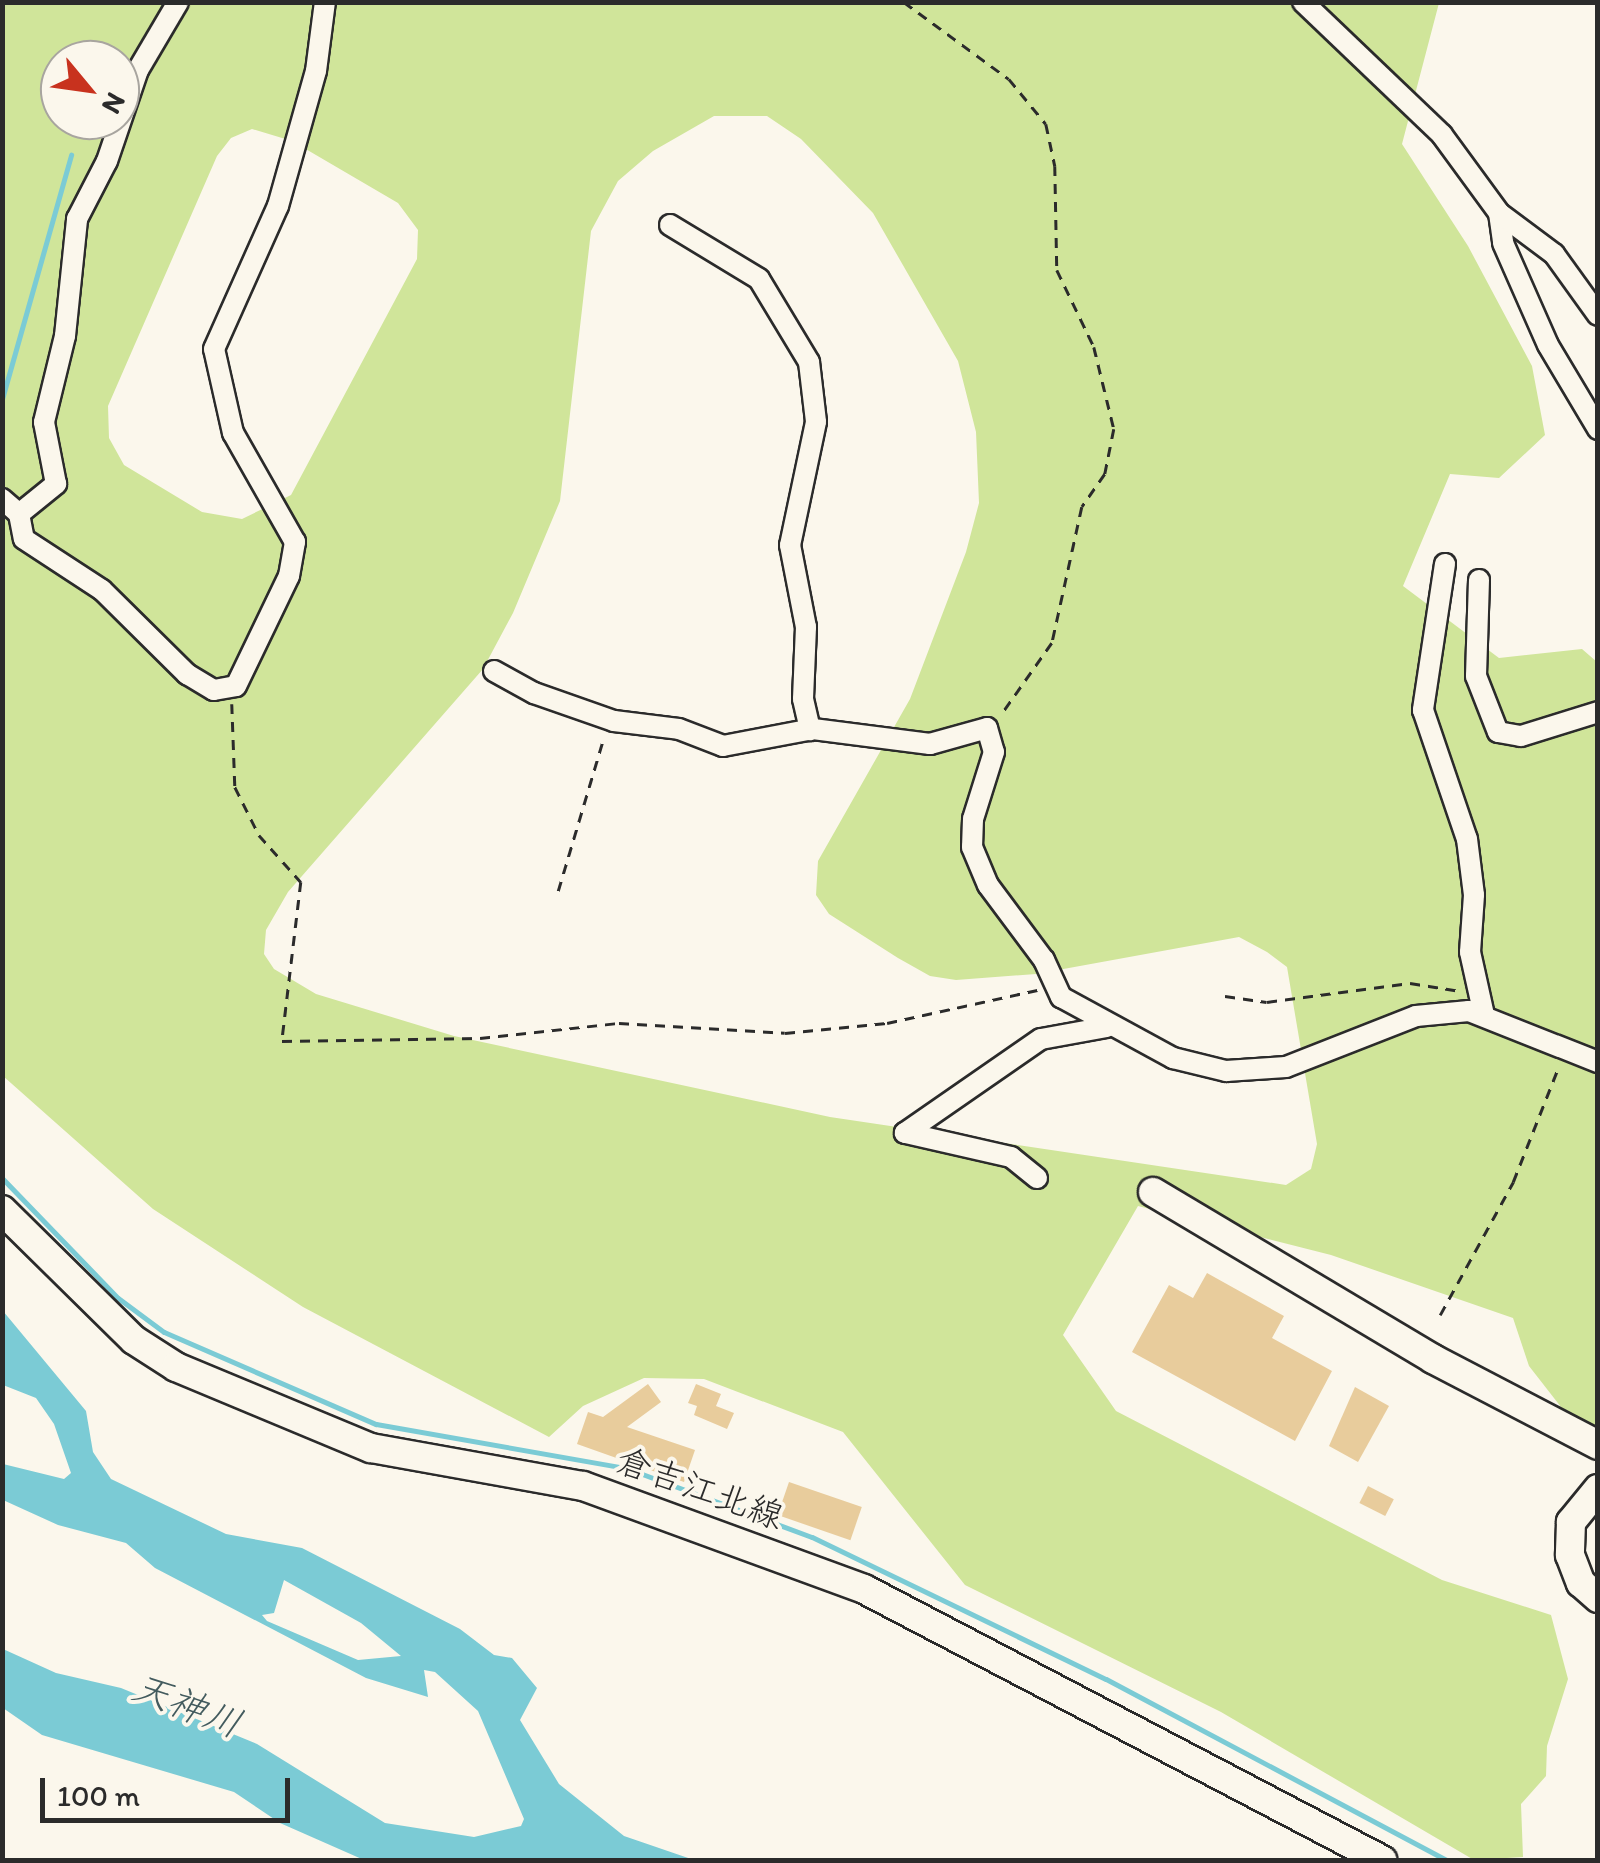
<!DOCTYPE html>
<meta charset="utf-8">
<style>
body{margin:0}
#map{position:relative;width:1600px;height:1863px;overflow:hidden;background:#fbf7ec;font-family:Itim,"Klee One",sans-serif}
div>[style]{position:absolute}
.green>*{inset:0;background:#d0e59a}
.water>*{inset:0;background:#7bcbd5}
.stream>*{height:5px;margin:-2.5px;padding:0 2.5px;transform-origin:2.5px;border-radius:2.5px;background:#7bcbd5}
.building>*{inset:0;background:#e8cc9c;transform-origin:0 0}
.path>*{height:2.5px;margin-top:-1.25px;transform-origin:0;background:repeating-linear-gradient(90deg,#2b2b2b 0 10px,transparent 0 18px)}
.roads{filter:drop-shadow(2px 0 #2b2b2b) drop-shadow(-2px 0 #2b2b2b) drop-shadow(0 2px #2b2b2b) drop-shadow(0 -2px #2b2b2b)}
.street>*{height:20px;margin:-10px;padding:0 10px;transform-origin:10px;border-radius:10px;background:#fbf7ec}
.secondary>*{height:28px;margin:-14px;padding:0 14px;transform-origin:14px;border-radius:14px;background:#fbf7ec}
span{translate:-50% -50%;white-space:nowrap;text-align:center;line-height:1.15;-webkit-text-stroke:8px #fbf7ec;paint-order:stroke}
.street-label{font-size:35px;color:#2b2b2b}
.water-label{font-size:38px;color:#435b5e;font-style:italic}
.frame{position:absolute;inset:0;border:5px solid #2b2b2b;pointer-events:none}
.north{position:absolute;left:40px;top:40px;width:100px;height:100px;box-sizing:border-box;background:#fbf7ec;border:2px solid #a8a59f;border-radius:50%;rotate:119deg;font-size:28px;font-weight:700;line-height:40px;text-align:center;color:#2b2b2b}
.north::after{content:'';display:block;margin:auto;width:35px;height:45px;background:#c8321e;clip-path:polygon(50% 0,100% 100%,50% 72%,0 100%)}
.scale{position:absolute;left:40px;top:1778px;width:250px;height:45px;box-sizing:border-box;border:5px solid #2b2b2b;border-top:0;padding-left:12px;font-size:30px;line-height:35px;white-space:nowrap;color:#2b2b2b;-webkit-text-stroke:8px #fbf7ec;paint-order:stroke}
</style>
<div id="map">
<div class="green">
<div style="clip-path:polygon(evenodd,2px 3px,1439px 3px,1402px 144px,1468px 246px,1532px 366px,1545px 435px,1499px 478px,1450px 474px,1403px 586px,1499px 658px,1582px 649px,1597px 662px,1597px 1433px,1575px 1425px,1529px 1366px,1513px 1318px,1331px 1255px,1138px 1206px,1063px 1335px,1116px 1411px,1442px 1580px,1551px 1615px,1568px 1679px,1547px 1746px,1546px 1776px,1521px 1804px,1523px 1857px,1474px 1860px,1221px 1712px,965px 1585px,843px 1432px,704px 1379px,644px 1378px,583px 1406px,549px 1437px,303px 1307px,153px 1209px,3px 1076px,2px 3px,60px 60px,120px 60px,120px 120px,60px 120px,60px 60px,2px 3px,714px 116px,767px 116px,801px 139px,873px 213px,958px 361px,976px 432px,979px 503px,966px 552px,910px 699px,818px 861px,816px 895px,829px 914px,898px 958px,930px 976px,956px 980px,1036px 974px,1239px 937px,1267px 952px,1287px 967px,1317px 1144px,1311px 1169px,1286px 1185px,830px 1117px,454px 1036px,316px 994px,274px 969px,264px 954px,266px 930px,288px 892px,483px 669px,513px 613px,560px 501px,591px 231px,618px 181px,653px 151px,714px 116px,2px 3px,252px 129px,292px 141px,398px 203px,418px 230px,417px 259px,291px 495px,242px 519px,202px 512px,124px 465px,109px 438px,108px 406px,217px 156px,231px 138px,252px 129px)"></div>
</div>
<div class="water">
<div style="clip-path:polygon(evenodd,3px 1311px,86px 1411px,93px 1452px,111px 1479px,226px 1534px,302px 1548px,460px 1629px,494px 1655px,512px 1658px,537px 1688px,520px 1720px,559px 1784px,624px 1836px,694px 1860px,364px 1860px,280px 1823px,234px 1792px,42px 1735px,3px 1708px,3px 1649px,56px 1673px,121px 1688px,257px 1744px,385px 1823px,474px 1837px,521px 1826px,524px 1819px,478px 1711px,435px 1672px,424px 1670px,428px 1697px,366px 1678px,155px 1568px,126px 1543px,58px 1525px,3px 1500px,3px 1464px,64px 1479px,71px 1473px,54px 1424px,36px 1398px,3px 1385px,3px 1311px,284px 1580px,361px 1623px,401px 1656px,358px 1660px,267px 1621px,262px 1615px,274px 1613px,284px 1580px)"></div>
</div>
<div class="stream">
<div style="left:2px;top:399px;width:254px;rotate:-74.2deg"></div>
<div style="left:2px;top:1178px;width:167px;rotate:46deg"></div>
<div style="left:118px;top:1298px;width:57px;rotate:36.5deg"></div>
<div style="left:164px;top:1332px;width:231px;rotate:23.5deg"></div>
<div style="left:376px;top:1424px;width:254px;rotate:10deg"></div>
<div style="left:626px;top:1468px;width:198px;rotate:20.4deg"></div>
<div style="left:812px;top:1537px;width:326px;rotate:25.8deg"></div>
<div style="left:1106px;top:1679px;width:386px;rotate:28deg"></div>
</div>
<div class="building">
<div style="clip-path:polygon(1207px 1273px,1284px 1316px,1272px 1338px,1332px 1371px,1295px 1441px,1132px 1352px,1169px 1285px,1193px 1298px)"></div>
<div style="clip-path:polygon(648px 1384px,661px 1402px,627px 1427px,695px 1450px,684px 1482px,577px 1444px,588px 1412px,603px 1417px)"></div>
<div style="clip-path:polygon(696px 1384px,721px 1394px,716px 1406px,734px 1413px,727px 1429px,694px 1415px,697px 1406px,688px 1403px)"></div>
<div style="clip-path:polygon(1355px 1387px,1389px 1406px,1358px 1462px,1329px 1446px)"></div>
<div style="left:789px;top:1482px;width:77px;height:35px;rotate:19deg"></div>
<div style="left:1368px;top:1486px;width:29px;height:19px;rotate:27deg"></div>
</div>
<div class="path">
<div style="left:818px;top:2px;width:8px"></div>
<div style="left:904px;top:2px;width:130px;rotate:36.3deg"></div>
<div style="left:1009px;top:79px;width:58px;rotate:50.6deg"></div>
<div style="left:1046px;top:124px;width:43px;rotate:77.9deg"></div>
<div style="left:1055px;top:166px;width:104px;rotate:88.9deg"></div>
<div style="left:1057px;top:270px;width:85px;rotate:64.3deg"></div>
<div style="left:1094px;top:347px;width:84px;rotate:76.3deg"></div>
<div style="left:1114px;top:429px;width:46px;rotate:101.3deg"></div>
<div style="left:1105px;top:474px;width:40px;rotate:124.9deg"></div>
<div style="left:1082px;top:507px;width:139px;rotate:102.4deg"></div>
<div style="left:1052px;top:643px;width:87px;rotate:125.2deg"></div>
<div style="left:232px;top:704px;width:83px;rotate:87.9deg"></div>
<div style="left:235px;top:787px;width:54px;rotate:63.4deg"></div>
<div style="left:259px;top:835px;width:63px;rotate:48.2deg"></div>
<div style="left:301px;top:882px;width:160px;rotate:96.8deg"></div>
<div style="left:282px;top:1041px;width:198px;rotate:-0.9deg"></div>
<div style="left:480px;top:1038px;width:140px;rotate:-6.2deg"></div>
<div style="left:619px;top:1023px;width:166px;rotate:3.4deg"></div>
<div style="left:785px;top:1033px;width:102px;rotate:-5.6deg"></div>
<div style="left:887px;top:1023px;width:154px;rotate:-12.4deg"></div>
<div style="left:558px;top:891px;width:158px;rotate:-73.4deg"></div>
<div style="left:1225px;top:996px;width:42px;rotate:8.1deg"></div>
<div style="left:1267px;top:1002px;width:144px;rotate:-7.6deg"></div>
<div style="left:1410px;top:983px;width:51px;rotate:9.1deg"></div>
<div style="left:1440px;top:1315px;width:152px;rotate:-61.2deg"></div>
<div style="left:1513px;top:1182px;width:125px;rotate:-68.4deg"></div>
</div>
<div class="roads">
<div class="street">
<div style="left:1303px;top:2px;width:192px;rotate:43.7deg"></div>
<div style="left:1442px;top:135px;width:97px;rotate:53.8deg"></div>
<div style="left:1499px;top:213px;width:30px;rotate:82deg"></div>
<div style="left:1503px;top:243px;width:111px;rotate:66.2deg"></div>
<div style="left:1548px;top:345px;width:98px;rotate:59.2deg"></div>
<div style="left:1499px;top:213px;width:69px;rotate:36.7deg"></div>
<div style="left:1554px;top:254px;width:75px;rotate:54.2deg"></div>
<div style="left:670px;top:225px;width:104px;rotate:31.2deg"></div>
<div style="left:759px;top:279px;width:97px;rotate:58.9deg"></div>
<div style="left:809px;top:362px;width:60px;rotate:83.3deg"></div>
<div style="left:816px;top:422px;width:126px;rotate:101.9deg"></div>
<div style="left:790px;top:545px;width:84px;rotate:79deg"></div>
<div style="left:806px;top:627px;width:72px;rotate:92.4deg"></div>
<div style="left:803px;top:699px;width:32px;rotate:77deg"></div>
<div style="left:2px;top:499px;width:23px;rotate:41deg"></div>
<div style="left:19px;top:514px;width:25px;rotate:79deg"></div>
<div style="left:24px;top:539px;width:93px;rotate:33.2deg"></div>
<div style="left:102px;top:590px;width:120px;rotate:44.7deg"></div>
<div style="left:187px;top:674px;width:31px;rotate:31deg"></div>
<div style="left:214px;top:690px;width:22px;rotate:-10deg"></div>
<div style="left:236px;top:686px;width:122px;rotate:-64.3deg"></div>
<div style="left:289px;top:576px;width:35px;rotate:-80deg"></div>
<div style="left:295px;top:542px;width:125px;rotate:-119.6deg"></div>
<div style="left:233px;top:433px;width:86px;rotate:-102.7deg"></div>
<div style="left:214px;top:349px;width:157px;rotate:-65.9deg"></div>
<div style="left:278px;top:206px;width:140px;rotate:-74.3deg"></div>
<div style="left:316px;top:71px;width:70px;rotate:-82.6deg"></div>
<div style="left:19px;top:514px;width:48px;rotate:-39deg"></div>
<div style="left:56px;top:484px;width:63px;rotate:-101deg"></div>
<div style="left:44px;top:422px;width:89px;rotate:-76.3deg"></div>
<div style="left:65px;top:336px;width:118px;rotate:-84.1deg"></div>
<div style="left:77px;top:219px;width:65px;rotate:-62.7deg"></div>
<div style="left:107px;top:161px;width:96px;rotate:-71.2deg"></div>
<div style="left:138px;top:70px;width:79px;rotate:-59.5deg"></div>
<div style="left:1445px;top:564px;width:148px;rotate:98.6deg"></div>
<div style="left:1423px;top:710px;width:136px;rotate:71.2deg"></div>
<div style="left:1467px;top:839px;width:56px;rotate:82.9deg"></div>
<div style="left:1474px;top:895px;width:57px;rotate:94deg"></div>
<div style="left:1470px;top:952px;width:65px;rotate:77.5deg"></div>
<div style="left:1479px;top:580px;width:96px;rotate:91.8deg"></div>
<div style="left:1476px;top:676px;width:60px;rotate:68.6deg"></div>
<div style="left:1498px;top:732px;width:23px;rotate:10deg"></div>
<div style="left:1521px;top:736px;width:81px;rotate:-17.3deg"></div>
<div style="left:494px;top:671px;width:46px;rotate:28.8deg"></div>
<div style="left:534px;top:693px;width:85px;rotate:19.3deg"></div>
<div style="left:614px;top:721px;width:65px;rotate:7deg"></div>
<div style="left:679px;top:729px;width:47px;rotate:21.1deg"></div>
<div style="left:723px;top:746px;width:92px;rotate:-10.7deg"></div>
<div style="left:813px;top:729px;width:118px;rotate:7.3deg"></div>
<div style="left:930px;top:744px;width:59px;rotate:-15.7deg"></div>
<div style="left:987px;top:728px;width:25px;rotate:74deg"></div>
<div style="left:994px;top:752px;width:70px;rotate:107.4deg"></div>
<div style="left:973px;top:819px;width:28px;rotate:92deg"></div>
<div style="left:972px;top:847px;width:41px;rotate:67.2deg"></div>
<div style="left:988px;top:885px;width:94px;rotate:53.3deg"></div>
<div style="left:1044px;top:960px;width:41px;rotate:65.3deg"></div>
<div style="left:1061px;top:997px;width:128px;rotate:28.6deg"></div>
<div style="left:1173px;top:1058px;width:55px;rotate:13.8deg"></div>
<div style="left:1226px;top:1071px;width:60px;rotate:-3.8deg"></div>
<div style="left:1286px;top:1067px;width:140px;rotate:-21.4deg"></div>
<div style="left:1416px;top:1016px;width:53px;rotate:-5.4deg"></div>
<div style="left:1469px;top:1011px;width:139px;rotate:21.6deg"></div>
<div style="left:1037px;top:1178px;width:33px;rotate:-141deg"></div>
<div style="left:1011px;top:1157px;width:109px;rotate:-167.2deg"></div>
<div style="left:905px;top:1133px;width:165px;rotate:-34.7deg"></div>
<div style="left:1041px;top:1039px;width:67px;rotate:-10.3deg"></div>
</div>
<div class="secondary">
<div style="left:1153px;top:1192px;width:326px;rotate:30.8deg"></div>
<div style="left:1433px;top:1359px;width:186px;rotate:27.5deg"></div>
<div style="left:2px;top:1210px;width:185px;rotate:44.6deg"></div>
<div style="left:134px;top:1340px;width:50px;rotate:32.7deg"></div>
<div style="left:176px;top:1367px;width:211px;rotate:22.6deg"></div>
<div style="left:371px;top:1448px;width:215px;rotate:10.2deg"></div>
<div style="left:583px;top:1486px;width:299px;rotate:20.1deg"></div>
<div style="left:864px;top:1589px;width:585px;rotate:27.62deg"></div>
<div style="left:1598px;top:1489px;width:43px;rotate:129.3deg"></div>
<div style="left:1571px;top:1522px;width:33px;rotate:92deg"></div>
<div style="left:1570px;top:1555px;width:30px;rotate:69deg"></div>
<div style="left:1581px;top:1583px;width:23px;rotate:41deg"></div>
</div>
</div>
<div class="street-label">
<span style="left:700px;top:1488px;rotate:20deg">倉吉江北線</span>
</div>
<div class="water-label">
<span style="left:187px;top:1706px;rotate:21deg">天神川</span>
</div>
<div class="frame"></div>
<div class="north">N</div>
<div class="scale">100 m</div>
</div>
